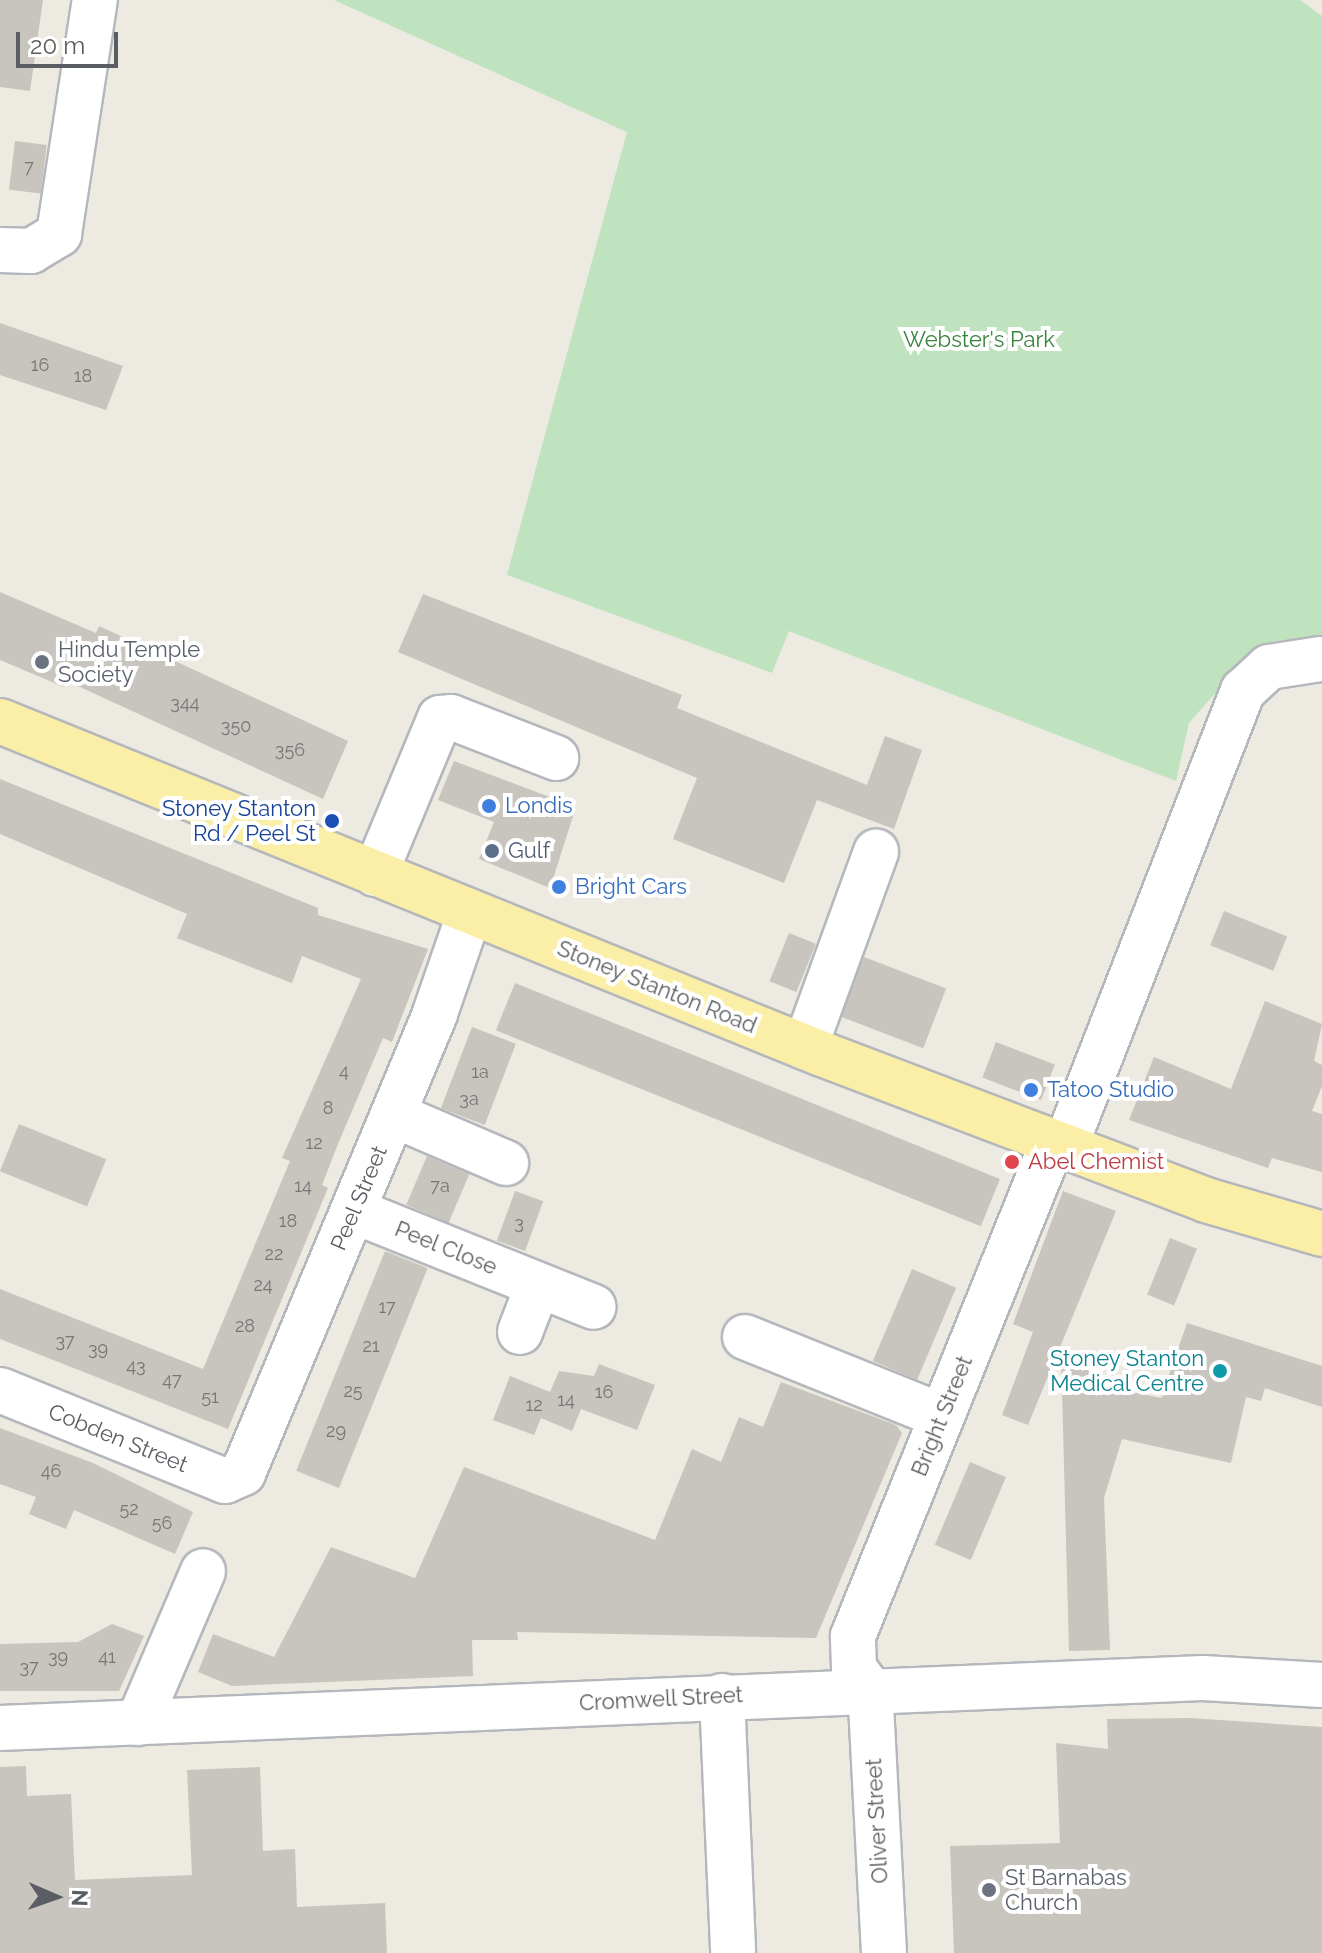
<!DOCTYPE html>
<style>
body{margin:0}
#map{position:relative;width:1322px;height:1953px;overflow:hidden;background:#eceae1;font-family:Raleway,sans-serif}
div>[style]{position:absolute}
.green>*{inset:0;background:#bee3be}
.building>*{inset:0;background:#c8c4be;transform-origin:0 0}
.roads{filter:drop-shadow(2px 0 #b4b7bb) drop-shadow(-2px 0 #b4b7bb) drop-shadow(0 2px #b4b7bb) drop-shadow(0 -2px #b4b7bb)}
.minor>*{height:44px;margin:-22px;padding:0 22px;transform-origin:22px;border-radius:22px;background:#fff}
.major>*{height:44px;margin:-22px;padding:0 22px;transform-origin:22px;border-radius:22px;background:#fbefa7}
.dots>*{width:22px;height:22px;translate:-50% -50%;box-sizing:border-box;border:4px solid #fff;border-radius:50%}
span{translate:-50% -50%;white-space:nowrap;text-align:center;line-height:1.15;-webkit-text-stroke:8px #fff;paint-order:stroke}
.number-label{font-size:18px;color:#767778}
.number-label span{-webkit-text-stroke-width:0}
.park-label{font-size:22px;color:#38823c}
.worship-label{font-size:22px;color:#5b616d}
.left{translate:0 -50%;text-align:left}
.shop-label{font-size:22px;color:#366cbe}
.transit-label{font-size:22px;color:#164399}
.right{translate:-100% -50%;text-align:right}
.service-label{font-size:22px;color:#4e5e75}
.street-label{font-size:22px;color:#5a5d61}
.health-label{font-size:22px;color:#be3a42}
.culture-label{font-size:22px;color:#0d838f}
.north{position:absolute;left:16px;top:1857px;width:80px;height:80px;-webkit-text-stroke:6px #fff;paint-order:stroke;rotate:92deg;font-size:22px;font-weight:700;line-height:32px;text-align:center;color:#5a5d61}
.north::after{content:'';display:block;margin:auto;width:28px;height:36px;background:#5a5d61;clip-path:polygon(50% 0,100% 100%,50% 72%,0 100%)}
.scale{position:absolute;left:16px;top:32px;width:102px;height:36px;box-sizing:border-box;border:4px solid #5a5d61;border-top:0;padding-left:10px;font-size:24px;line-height:28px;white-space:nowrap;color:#5a5d61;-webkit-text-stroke:6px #fff;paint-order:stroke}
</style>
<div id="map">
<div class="green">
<div style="clip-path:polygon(334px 0,1300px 0,1322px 16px,1322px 638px,1246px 658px,1189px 723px,1176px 781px,789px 631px,772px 673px,507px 575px,627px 132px)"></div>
</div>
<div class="building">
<div style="clip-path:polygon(0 0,43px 0,30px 91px,0 87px)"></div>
<div style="left:15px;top:141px;width:32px;height:49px;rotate:7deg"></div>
<div style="clip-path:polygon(0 323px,123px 366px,106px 410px,0 375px)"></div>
<div style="clip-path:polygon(0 592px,96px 633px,99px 626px,348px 741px,323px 799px,67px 681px,64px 687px,0 660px)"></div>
<div style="clip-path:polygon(423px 594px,682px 695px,677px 708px,867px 785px,885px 736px,922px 750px,894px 829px,817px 800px,784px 883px,673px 839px,697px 778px,398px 652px)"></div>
<div style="clip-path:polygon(454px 761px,576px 807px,550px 888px,479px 859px,494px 822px,438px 800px)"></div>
<div style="clip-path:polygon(0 779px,318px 908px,318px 915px,428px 949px,392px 1042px,383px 1038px,338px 1144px,322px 1185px,328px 1188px,228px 1429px,0 1339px,0 1289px,203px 1369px,290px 1161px,282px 1158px,361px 979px,302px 956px,292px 983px,177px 938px,187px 914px,0 834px)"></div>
<div style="left:1224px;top:911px;width:68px;height:37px;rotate:22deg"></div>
<div style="left:789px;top:933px;width:29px;height:52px;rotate:22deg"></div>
<div style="left:864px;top:957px;width:88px;height:64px;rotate:21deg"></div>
<div style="left:515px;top:983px;width:523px;height:51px;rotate:22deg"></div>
<div style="clip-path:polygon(1265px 1001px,1322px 1024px,1314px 1061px,1322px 1065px,1322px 1086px,1312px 1111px,1322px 1114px,1322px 1172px,1272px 1158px,1268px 1168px,1129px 1120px,1154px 1057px,1231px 1089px)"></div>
<div style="left:472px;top:1027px;width:47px;height:87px;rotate:21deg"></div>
<div style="left:996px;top:1042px;width:63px;height:38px;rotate:21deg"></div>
<div style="left:19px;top:1124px;width:94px;height:51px;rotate:22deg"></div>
<div style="left:427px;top:1156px;width:46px;height:53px;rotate:23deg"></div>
<div style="left:515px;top:1191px;width:30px;height:53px;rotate:20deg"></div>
<div style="clip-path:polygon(1063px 1191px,1116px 1211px,1028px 1425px,1002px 1415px,1033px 1332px,1013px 1324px)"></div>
<div style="left:1170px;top:1238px;width:29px;height:61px;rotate:22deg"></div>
<div style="left:385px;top:1251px;width:46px;height:237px;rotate:22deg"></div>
<div style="left:912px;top:1269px;width:48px;height:100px;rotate:23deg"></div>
<div style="clip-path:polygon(1187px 1323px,1322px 1366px,1322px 1407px,1265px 1388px,1261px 1401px,1246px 1397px,1231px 1463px,1122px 1439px,1104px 1498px,1110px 1650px,1069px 1651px,1061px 1354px,1092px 1366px,1086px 1382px,1161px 1398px)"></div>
<div style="clip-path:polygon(599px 1364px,655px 1385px,637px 1430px,581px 1409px,572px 1431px,541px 1418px,534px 1435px,493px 1420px,510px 1376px,550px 1392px,559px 1371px,594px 1376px)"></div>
<div style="clip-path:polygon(781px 1382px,896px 1425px,902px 1433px,816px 1638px,517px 1632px,518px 1640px,472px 1640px,473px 1676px,232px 1686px,198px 1672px,213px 1634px,274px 1657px,331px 1547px,415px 1578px,464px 1467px,655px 1540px,692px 1449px,721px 1462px,739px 1417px,763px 1427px)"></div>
<div style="clip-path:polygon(0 1428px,93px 1463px,193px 1512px,175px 1554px,74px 1510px,66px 1529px,29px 1514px,36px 1497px,0 1484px)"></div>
<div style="left:970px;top:1462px;width:39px;height:90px;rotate:23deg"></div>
<div style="clip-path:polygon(112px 1624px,144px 1636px,119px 1691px,0 1691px,0 1644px,78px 1642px)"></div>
<div style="clip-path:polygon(1190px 1718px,1322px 1727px,1322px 1953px,954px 1953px,950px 1846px,1060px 1843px,1056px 1743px,1108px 1749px,1107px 1719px)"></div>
<div style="clip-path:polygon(26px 1766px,27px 1796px,71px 1794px,75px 1880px,192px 1875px,187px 1770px,260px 1767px,263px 1851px,295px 1849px,297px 1907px,385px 1903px,387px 1953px,0 1953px,0 1767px)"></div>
</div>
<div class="roads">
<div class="minor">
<div style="left:0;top:250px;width:31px;rotate:2deg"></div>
<div style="left:31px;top:251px;width:33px;rotate:-31deg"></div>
<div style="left:59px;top:234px;width:237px;rotate:-81.3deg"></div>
<div style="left:375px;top:874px;width:169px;rotate:-67.4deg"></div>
<div style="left:440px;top:718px;width:11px;rotate:-5deg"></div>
<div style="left:451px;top:717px;width:113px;rotate:21.3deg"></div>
<div style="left:805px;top:1047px;width:208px;rotate:-70deg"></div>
<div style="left:394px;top:1115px;width:122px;rotate:23.2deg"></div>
<div style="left:1065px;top:1147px;width:490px;rotate:-68.7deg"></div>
<div style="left:1243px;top:691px;width:35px;rotate:-43deg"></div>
<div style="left:1269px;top:667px;width:52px;rotate:-8.9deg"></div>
<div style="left:354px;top:1211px;width:258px;rotate:21.8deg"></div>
<div style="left:520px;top:1332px;width:50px;rotate:-69deg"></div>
<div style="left:745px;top:1337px;width:212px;rotate:21.9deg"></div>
<div style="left:0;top:1390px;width:243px;rotate:22deg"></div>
<div style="left:225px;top:1481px;width:20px;rotate:-24deg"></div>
<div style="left:243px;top:1473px;width:498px;rotate:-67.3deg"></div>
<div style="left:435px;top:1013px;width:107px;rotate:-70.9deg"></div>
<div style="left:722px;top:1696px;width:255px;rotate:87.5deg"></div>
<div style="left:138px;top:1723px;width:165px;rotate:-66.8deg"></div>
<div style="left:0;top:1728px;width:1204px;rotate:-2.38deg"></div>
<div style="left:1203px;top:1678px;width:119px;rotate:3.4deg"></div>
<div style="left:884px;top:1953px;width:263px;rotate:-93deg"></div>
<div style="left:870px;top:1690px;width:27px;rotate:-126deg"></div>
<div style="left:854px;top:1668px;width:32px;rotate:-92deg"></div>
<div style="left:853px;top:1636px;width:533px;rotate:-67.96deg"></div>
</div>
<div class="major">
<div style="left:0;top:721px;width:887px;rotate:22.05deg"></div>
<div style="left:822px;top:1054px;width:411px;rotate:20.8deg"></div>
<div style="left:1206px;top:1200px;width:121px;rotate:16.3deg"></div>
</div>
</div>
<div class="dots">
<div style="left:42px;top:662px;background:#6b7280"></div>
<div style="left:489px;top:806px;background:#3f7fe0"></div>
<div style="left:332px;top:821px;background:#1a4fb4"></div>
<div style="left:492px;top:851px;background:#5c6f8a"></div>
<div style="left:559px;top:887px;background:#3f7fe0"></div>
<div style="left:1031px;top:1090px;background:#3f7fe0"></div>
<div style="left:1012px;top:1162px;background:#e0444e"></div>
<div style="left:1220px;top:1371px;background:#0f9aa8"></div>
<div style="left:989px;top:1890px;background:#6b7280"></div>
</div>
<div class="number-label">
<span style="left:29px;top:167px">7</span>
<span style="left:40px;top:365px">16</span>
<span style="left:83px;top:376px">18</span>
<span style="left:185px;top:703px">344</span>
<span style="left:236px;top:726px">350</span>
<span style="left:290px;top:750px">356</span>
<span style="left:344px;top:1071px">4</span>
<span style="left:480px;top:1072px">1a</span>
<span style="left:469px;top:1099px">3a</span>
<span style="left:328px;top:1108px">8</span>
<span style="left:314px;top:1143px">12</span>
<span style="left:303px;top:1186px">14</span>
<span style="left:440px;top:1186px">7a</span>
<span style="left:288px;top:1221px">18</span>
<span style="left:519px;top:1223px">3</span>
<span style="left:274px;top:1254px">22</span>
<span style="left:263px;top:1285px">24</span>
<span style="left:387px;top:1307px">17</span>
<span style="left:245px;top:1326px">28</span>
<span style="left:65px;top:1341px">37</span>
<span style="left:371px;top:1346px">21</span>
<span style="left:98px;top:1349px">39</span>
<span style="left:136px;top:1366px">43</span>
<span style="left:172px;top:1380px">47</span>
<span style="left:353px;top:1391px">25</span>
<span style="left:604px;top:1392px">16</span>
<span style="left:210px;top:1397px">51</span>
<span style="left:566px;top:1400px">14</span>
<span style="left:534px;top:1405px">12</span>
<span style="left:336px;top:1431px">29</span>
<span style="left:51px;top:1471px">46</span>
<span style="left:129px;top:1509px">52</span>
<span style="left:162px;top:1523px">56</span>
<span style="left:58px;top:1657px">39</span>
<span style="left:107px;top:1657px">41</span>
<span style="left:29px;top:1667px">37</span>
</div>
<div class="park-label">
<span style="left:979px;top:340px">Webster's Park</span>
</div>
<div class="worship-label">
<span class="left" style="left:58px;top:662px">Hindu Temple<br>Society</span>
<span class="left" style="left:1005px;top:1890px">St Barnabas<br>Church</span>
</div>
<div class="shop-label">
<span class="left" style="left:505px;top:806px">Londis</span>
<span class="left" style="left:575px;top:887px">Bright Cars</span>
<span class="left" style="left:1047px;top:1090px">Tatoo Studio</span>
</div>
<div class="transit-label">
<span class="right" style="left:316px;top:821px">Stoney Stanton<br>Rd / Peel St</span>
</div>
<div class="service-label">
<span class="left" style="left:508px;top:851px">Gulf</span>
</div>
<div class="street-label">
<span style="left:657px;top:987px;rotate:22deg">Stoney Stanton Road</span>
<span style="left:359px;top:1198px;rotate:-67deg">Peel Street</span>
<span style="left:446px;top:1248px;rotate:22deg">Peel Close</span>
<span style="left:942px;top:1416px;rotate:-68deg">Bright Street</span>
<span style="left:118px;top:1438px;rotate:22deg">Cobden Street</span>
<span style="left:661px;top:1699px;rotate:-3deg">Cromwell Street</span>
<span style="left:877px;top:1821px;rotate:-93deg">Oliver Street</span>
</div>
<div class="health-label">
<span class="left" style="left:1028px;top:1162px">Abel Chemist</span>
</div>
<div class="culture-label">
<span class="right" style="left:1204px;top:1371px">Stoney Stanton<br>Medical Centre</span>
</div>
<div class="north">N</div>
<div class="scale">20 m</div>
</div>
